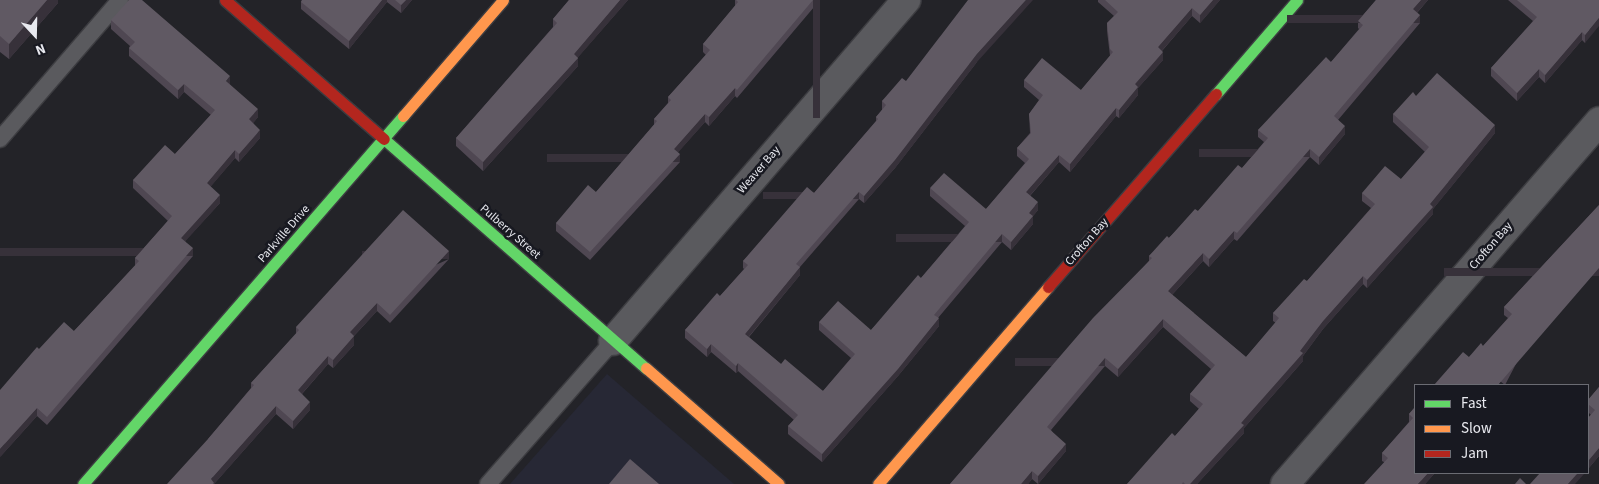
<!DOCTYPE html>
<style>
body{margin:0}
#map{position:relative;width:1599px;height:484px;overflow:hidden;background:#232328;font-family:"Source Sans 3",sans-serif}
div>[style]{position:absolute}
.built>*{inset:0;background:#272835}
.roads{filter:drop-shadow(1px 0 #3d3d41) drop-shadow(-1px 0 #3d3d41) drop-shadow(0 1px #3d3d41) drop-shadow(0 -1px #3d3d41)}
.lane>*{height:16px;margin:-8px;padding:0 8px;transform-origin:8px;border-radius:8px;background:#5a5a5e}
.street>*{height:28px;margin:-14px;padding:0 14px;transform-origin:14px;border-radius:14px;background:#5a5a5e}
.fast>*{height:11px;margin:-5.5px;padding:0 5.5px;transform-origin:5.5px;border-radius:5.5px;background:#63d668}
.slow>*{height:11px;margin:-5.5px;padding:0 5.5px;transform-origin:5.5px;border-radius:5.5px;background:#ff974d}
.jam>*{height:11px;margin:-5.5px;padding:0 5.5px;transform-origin:5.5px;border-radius:5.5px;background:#b3261e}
.wall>*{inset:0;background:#4f4752}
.shaded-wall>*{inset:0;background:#37313a;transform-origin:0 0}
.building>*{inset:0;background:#605963}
span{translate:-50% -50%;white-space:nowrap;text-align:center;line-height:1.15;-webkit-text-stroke:5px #181921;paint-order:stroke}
.street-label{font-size:12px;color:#e8e9ef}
.legend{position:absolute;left:1414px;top:384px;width:175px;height:90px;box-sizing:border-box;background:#181921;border:1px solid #6b6c73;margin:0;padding:6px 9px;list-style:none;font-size:15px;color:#e8e9ef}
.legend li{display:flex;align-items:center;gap:10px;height:25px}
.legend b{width:25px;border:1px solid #6b6c73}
.north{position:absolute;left:10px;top:10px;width:50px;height:50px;-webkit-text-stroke:4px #181921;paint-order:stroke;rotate:159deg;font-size:14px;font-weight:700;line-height:20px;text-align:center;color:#e8e9ef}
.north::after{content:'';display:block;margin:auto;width:18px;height:22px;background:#e8e9ef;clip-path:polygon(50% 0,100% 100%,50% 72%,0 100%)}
</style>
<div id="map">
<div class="built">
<div style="clip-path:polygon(607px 374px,734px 484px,510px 484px)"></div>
</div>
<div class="roads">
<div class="lane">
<div style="left:0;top:139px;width:184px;rotate:-49.2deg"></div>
<div style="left:488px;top:484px;width:190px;rotate:-48.8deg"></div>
</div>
<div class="street">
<div style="left:613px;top:341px;width:450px;rotate:-49.3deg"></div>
<div style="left:1285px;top:484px;width:480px;rotate:-49.1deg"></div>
</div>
<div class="fast">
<div style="left:1216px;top:94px;width:124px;rotate:-49.2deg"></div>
<div style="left:384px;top:139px;width:348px;rotate:41.2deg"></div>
<div style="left:83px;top:484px;width:488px;rotate:-49deg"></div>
</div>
<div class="slow">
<div style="left:403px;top:116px;width:153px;rotate:-49.2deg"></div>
<div style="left:646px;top:368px;width:176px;rotate:41.1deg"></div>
<div style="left:878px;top:484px;width:260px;rotate:-49.2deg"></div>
</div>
<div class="jam">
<div style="left:225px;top:0;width:211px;rotate:41.2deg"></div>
<div style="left:1048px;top:287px;width:256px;rotate:-49deg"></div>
</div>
</div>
<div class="wall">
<div style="clip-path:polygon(0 0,58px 0,58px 3px,9px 59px,0 52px)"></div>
<div style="clip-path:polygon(302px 0,412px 0,401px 13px,387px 2px,349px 49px,301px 9px,301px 2px)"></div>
<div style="clip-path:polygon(569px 0,628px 0,578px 57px,578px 66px,483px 171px,456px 146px,456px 138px,553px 27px,553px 19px)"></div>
<div style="clip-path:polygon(735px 0,820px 0,737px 98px,735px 96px,709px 126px,705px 122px,678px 152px,680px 162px,590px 260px,556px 231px,556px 223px,596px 192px,654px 125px,654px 119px,668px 103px,668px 97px,706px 55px,703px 52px,703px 44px,735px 6px)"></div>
<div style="clip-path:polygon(1098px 0,1220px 0,1200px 23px,1192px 16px,1162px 51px,1163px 60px,1138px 88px,1138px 95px,1119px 118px,1116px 116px,1070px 172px,1059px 162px,1030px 196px,1038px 210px,1033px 216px,1033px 224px,1011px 250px,1002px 242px,938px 318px,939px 326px,898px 376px,822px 462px,788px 434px,788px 426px,794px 420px,738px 371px,736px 373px,711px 352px,707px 357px,685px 338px,685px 330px,720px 296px,744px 269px,743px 268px,743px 261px,814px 193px,876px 121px,876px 117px,882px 110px,882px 101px,906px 81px,977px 62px,895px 168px,864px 203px,859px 199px,800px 267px,800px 275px,749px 337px,781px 364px,823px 391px,851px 358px,819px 330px,819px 322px,871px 330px,921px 278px,965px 226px,930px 196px,930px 188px,986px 209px,1025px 163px,1017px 156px,1017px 148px,1030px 133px,1029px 114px,1039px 100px,1024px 87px,1024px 80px,1081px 90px,1110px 56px,1107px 31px,1107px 23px,1114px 16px,1098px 2px)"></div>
<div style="clip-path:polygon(1376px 0,1428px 0,1417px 13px,1420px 23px,1338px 120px,1345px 134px,1319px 165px,1310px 157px,1237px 241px,1234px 239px,1209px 267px,1203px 261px,1172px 295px,1246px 357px,1276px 323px,1273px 321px,1273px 313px,1307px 281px,1371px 208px,1362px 201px,1362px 193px,1401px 179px,1425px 152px,1393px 122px,1393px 114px,1416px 96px,1495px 133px,1433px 209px,1433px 214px,1367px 288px,1363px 284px,1323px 329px,1303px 356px,1303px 361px,1244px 428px,1244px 433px,1197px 484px,1127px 484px,1175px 436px,1199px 409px,1190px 401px,1190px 394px,1211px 369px,1163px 327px,1118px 377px,1105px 366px,1051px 430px,1066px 451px,1038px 484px,1032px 479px,1028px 484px,950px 484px,1149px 261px,1149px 256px,1198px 211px,1242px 168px,1264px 142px,1258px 137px,1258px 130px,1331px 62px,1359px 29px,1358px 28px,1358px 21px)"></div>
<div style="clip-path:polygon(1508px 0,1599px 0,1585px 43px,1582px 40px,1545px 83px,1539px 77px,1517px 101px,1491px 76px,1491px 68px,1533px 21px)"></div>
<div style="clip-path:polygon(111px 20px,230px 85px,258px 117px,253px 123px,260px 138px,239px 162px,235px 158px,210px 187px,220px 203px,185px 241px,193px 256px,47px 425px,37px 416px,0 457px,39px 349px,74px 331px,135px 266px,135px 258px,168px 221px,133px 188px,133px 180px,175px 154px,211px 115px,184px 92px,178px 99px,129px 56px,129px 48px,130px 46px,111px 29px)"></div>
<div style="clip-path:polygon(1599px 205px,1505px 385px,1469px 357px,1483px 346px,1508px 318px,1504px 315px,1504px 307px)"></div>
<div style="clip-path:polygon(449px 259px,390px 323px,377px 311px,354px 336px,354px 345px,333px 368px,328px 364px,302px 394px,310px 410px,293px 429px,276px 414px,214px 484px,208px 439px,251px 388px,251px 383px,296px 334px,296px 327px)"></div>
<div style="clip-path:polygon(1599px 387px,1599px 456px,1588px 469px,1588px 418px,1591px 415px,1588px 412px,1588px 400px)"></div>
<div style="clip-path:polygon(1415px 407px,1415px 473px,1435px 473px,1425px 484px,1382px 461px,1382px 453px,1409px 422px,1409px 414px)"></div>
</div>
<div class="shaded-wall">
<div style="clip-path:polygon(47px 0,58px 0,58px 3px,9px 59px,9px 44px)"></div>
<div style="clip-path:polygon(382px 0,387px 0,387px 2px,349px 49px,349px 41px)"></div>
<div style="clip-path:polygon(406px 0,412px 0,401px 13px,401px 5px)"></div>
<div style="clip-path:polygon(620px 0,628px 0,574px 62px,574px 54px)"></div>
<div style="left:813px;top:0;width:7px;height:118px"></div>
<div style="clip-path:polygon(1026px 0,1033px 0,977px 62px,895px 168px,864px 203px,864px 196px,977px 54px)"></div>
<div style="clip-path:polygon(1213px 0,1220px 0,1200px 23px,1200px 15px)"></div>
<div style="clip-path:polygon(1421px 0,1428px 0,1413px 17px,1413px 9px)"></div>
<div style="clip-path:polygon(1192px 8px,1192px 16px,1158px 55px,1158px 47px)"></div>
<div style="left:1420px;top:15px;width:8px;height:133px;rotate:90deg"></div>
<div style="clip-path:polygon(1599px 18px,1599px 26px,1585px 43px,1585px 35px)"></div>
<div style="clip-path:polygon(1582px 32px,1582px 40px,1545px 83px,1545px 75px)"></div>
<div style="clip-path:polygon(1163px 52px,1163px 60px,1138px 88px,1138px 95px,1119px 118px,1119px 110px,1135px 84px)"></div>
<div style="clip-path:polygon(578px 58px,578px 66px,483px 171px,483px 162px)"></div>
<div style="clip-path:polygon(1539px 69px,1539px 77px,1517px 101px,1517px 93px)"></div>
<div style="clip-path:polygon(230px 76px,230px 85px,226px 81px)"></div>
<div style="clip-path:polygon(184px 84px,184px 92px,178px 99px,178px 90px)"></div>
<div style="clip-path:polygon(735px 88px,735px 96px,709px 126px,709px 117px)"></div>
<div style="clip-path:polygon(1116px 108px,1116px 116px,1070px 172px,1070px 164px)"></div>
<div style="clip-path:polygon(258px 109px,258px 117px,249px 128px,249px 119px)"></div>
<div style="clip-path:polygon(705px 114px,705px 122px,674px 157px,674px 149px)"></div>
<div style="clip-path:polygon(1495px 125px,1495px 133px,1433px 209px,1433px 214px,1367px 288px,1367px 280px)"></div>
<div style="clip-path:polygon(1345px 126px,1345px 134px,1319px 165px,1319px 157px)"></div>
<div style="clip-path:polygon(260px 130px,260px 138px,239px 162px,239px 154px)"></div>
<div style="left:1310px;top:149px;width:8px;height:111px;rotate:90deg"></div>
<div style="clip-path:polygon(235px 150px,235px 158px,207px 191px,207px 183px)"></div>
<div style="left:680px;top:154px;width:8px;height:133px;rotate:90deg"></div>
<div style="clip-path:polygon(1059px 155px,1059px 162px,1026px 200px,1026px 192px)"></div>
<div style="left:859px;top:192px;width:7px;height:96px;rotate:90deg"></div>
<div style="clip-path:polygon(220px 195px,220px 203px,181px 246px,181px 238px)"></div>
<div style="clip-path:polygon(1038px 202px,1038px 210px,1029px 221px,1029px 213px)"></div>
<div style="clip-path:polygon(1033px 216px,1033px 224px,1011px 250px,1011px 242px)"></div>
<div style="clip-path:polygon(1234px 231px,1234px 239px,1209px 267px,1209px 259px)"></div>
<div style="left:1002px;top:234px;width:8px;height:106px;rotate:90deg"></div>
<div style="left:193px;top:248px;width:8px;height:223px;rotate:90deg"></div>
<div style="left:449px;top:251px;width:8px;height:87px;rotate:90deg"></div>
<div style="clip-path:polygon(1203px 253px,1203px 261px,1168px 299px,1168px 291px)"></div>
<div style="clip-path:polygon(800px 267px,800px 275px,745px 341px,745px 334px)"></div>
<div style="left:1599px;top:268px;width:8px;height:155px;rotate:90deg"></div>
<div style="clip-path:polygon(1363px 276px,1363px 284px,1323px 329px,1303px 356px,1303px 361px,1244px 428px,1244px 433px,1197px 484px,1190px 484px,1241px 423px,1323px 321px)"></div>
<div style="clip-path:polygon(377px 303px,377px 311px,350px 340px,350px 332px)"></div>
<div style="clip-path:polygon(939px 318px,939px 326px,898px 376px,822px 462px,822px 454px)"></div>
<div style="clip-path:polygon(1163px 319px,1163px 327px,1118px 377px,1118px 369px)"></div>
<div style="clip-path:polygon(354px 336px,354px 345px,333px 368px,333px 360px)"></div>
<div style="clip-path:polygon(711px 344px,711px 352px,707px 357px,707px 349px)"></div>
<div style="clip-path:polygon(328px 356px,328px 364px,298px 398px,298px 390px)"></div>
<div style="left:1105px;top:358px;width:8px;height:90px;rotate:90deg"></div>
<div style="clip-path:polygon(738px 363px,738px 371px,736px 373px,736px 366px)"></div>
<div style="clip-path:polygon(310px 402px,310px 410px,293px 429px,293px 421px)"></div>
<div style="clip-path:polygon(276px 406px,276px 414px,214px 484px,211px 484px,211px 479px)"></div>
<div style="clip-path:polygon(37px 408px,37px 416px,0 457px,0 449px)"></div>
<div style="clip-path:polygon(1066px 444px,1066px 451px,1038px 484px,1038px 476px)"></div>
<div style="clip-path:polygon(1599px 448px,1599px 456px,1588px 469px,1588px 461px)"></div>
<div style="clip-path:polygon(1032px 471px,1032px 479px,1028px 484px,1021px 484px)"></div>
<div style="clip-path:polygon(1428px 473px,1435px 473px,1425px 484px,1418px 484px)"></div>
<div style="clip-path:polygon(1578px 473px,1585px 473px,1575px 484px,1568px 484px)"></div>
</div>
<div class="building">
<div style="clip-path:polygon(0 0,47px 0,9px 44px,0 36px)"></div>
<div style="clip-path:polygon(129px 0,142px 0,230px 76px,226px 81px,258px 109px,249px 119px,260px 130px,239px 154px,235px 150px,207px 183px,220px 195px,181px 238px,193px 248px,47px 417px,37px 408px,0 449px,0 390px,37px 347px,39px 349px,64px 322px,74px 331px,139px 261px,135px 258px,172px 216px,133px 180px,165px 145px,175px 154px,215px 110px,184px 84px,178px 90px,129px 48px,135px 42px,111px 20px)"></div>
<div style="clip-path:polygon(302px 0,382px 0,349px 41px,301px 2px)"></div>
<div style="clip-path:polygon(395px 0,406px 0,401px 5px)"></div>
<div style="clip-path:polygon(569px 0,620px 0,574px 54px,578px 58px,483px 162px,456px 138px,557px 23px,553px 19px)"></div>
<div style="clip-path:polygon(736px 0,813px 0,737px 90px,735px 88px,709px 117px,705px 114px,674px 149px,680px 154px,590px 252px,556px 223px,588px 185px,596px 192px,657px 121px,654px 119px,671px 100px,668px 97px,710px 50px,703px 44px,738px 2px)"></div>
<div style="clip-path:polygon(968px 0,1026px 0,977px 54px,895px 160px,864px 196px,859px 192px,796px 264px,800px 267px,745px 334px,781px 364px,785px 359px,823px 391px,855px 354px,819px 322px,838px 301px,871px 330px,918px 275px,921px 278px,969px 222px,930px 188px,944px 173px,986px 209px,1029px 159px,1017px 148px,1031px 133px,1029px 114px,1043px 95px,1024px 80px,1042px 58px,1081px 90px,1113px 52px,1110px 49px,1107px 23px,1118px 12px,1105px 0,1213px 0,1200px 15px,1192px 8px,1158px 47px,1163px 52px,1135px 84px,1138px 87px,1119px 110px,1116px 108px,1070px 164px,1059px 155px,1026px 192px,1038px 202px,1029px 213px,1033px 216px,1011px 242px,1002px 234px,934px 315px,939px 318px,898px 369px,822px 454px,788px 426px,798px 415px,738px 363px,736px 366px,711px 344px,707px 349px,685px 330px,717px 293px,720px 296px,748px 265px,743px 261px,807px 187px,814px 193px,878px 119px,876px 117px,886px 105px,882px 101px,902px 78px,906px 81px)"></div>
<div style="clip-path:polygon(1376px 0,1421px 0,1413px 9px,1420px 15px,1334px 116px,1345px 126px,1319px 157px,1310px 149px,1237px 233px,1234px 231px,1209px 259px,1203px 253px,1168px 291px,1246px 357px,1279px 318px,1273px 313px,1304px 279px,1307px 281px,1375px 204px,1362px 193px,1385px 166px,1401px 179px,1429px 147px,1393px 114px,1413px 92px,1416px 96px,1437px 73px,1495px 125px,1430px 204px,1433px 207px,1367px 280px,1363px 276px,1323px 321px,1300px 351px,1303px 353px,1241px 423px,1244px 425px,1190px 484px,1185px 484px,1183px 482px,1182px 484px,1127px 484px,1172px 433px,1175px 436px,1203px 404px,1190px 394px,1215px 365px,1163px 319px,1118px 369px,1105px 358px,1047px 427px,1066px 444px,1038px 476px,1032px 471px,1021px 484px,950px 484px,1093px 318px,1152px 258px,1149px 256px,1167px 236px,1169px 238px,1195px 209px,1198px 211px,1238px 165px,1242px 168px,1268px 138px,1258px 130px,1326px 57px,1331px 62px,1363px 25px,1358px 21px)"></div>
<div style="clip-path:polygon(1517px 0,1599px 0,1599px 18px,1585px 35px,1582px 32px,1545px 75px,1539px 69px,1517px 93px,1491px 68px,1537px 17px)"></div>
<div style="clip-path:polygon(1599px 205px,1599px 268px,1498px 385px,1434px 385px,1463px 352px,1469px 357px,1481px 343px,1483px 346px,1512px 314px,1504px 307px)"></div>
<div style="clip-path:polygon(403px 210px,449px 251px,390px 315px,377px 303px,350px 332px,354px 336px,333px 360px,328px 356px,298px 390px,310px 402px,293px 421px,276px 406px,211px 479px,214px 483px,213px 484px,167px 484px,208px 439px,254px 385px,251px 383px,299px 330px,296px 327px)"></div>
<div style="clip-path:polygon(1599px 387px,1599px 448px,1588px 461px,1588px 418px,1595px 410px,1588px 404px,1588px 400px)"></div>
<div style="clip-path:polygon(1415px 407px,1415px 473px,1428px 473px,1418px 484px,1364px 484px,1388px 458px,1382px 453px,1413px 418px,1409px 414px)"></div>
<div style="clip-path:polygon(630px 459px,659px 484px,609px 484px)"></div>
<div style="clip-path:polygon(1540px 473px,1578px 473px,1568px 484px,1530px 484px)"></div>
<div style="clip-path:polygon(1520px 478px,1526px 484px,1515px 484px)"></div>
</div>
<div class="street-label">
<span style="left:759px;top:170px;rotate:-49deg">Weaver Bay</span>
<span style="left:510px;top:232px;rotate:41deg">Pulberry Street</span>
<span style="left:284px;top:234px;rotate:-49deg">Parkville Drive</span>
<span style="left:1087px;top:242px;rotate:-49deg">Crofton Bay</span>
<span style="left:1491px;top:246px;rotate:-49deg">Crofton Bay</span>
</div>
<ul class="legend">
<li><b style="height:6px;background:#63d668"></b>Fast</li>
<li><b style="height:6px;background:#ff974d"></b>Slow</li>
<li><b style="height:6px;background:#b3261e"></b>Jam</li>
</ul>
<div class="north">N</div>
</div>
